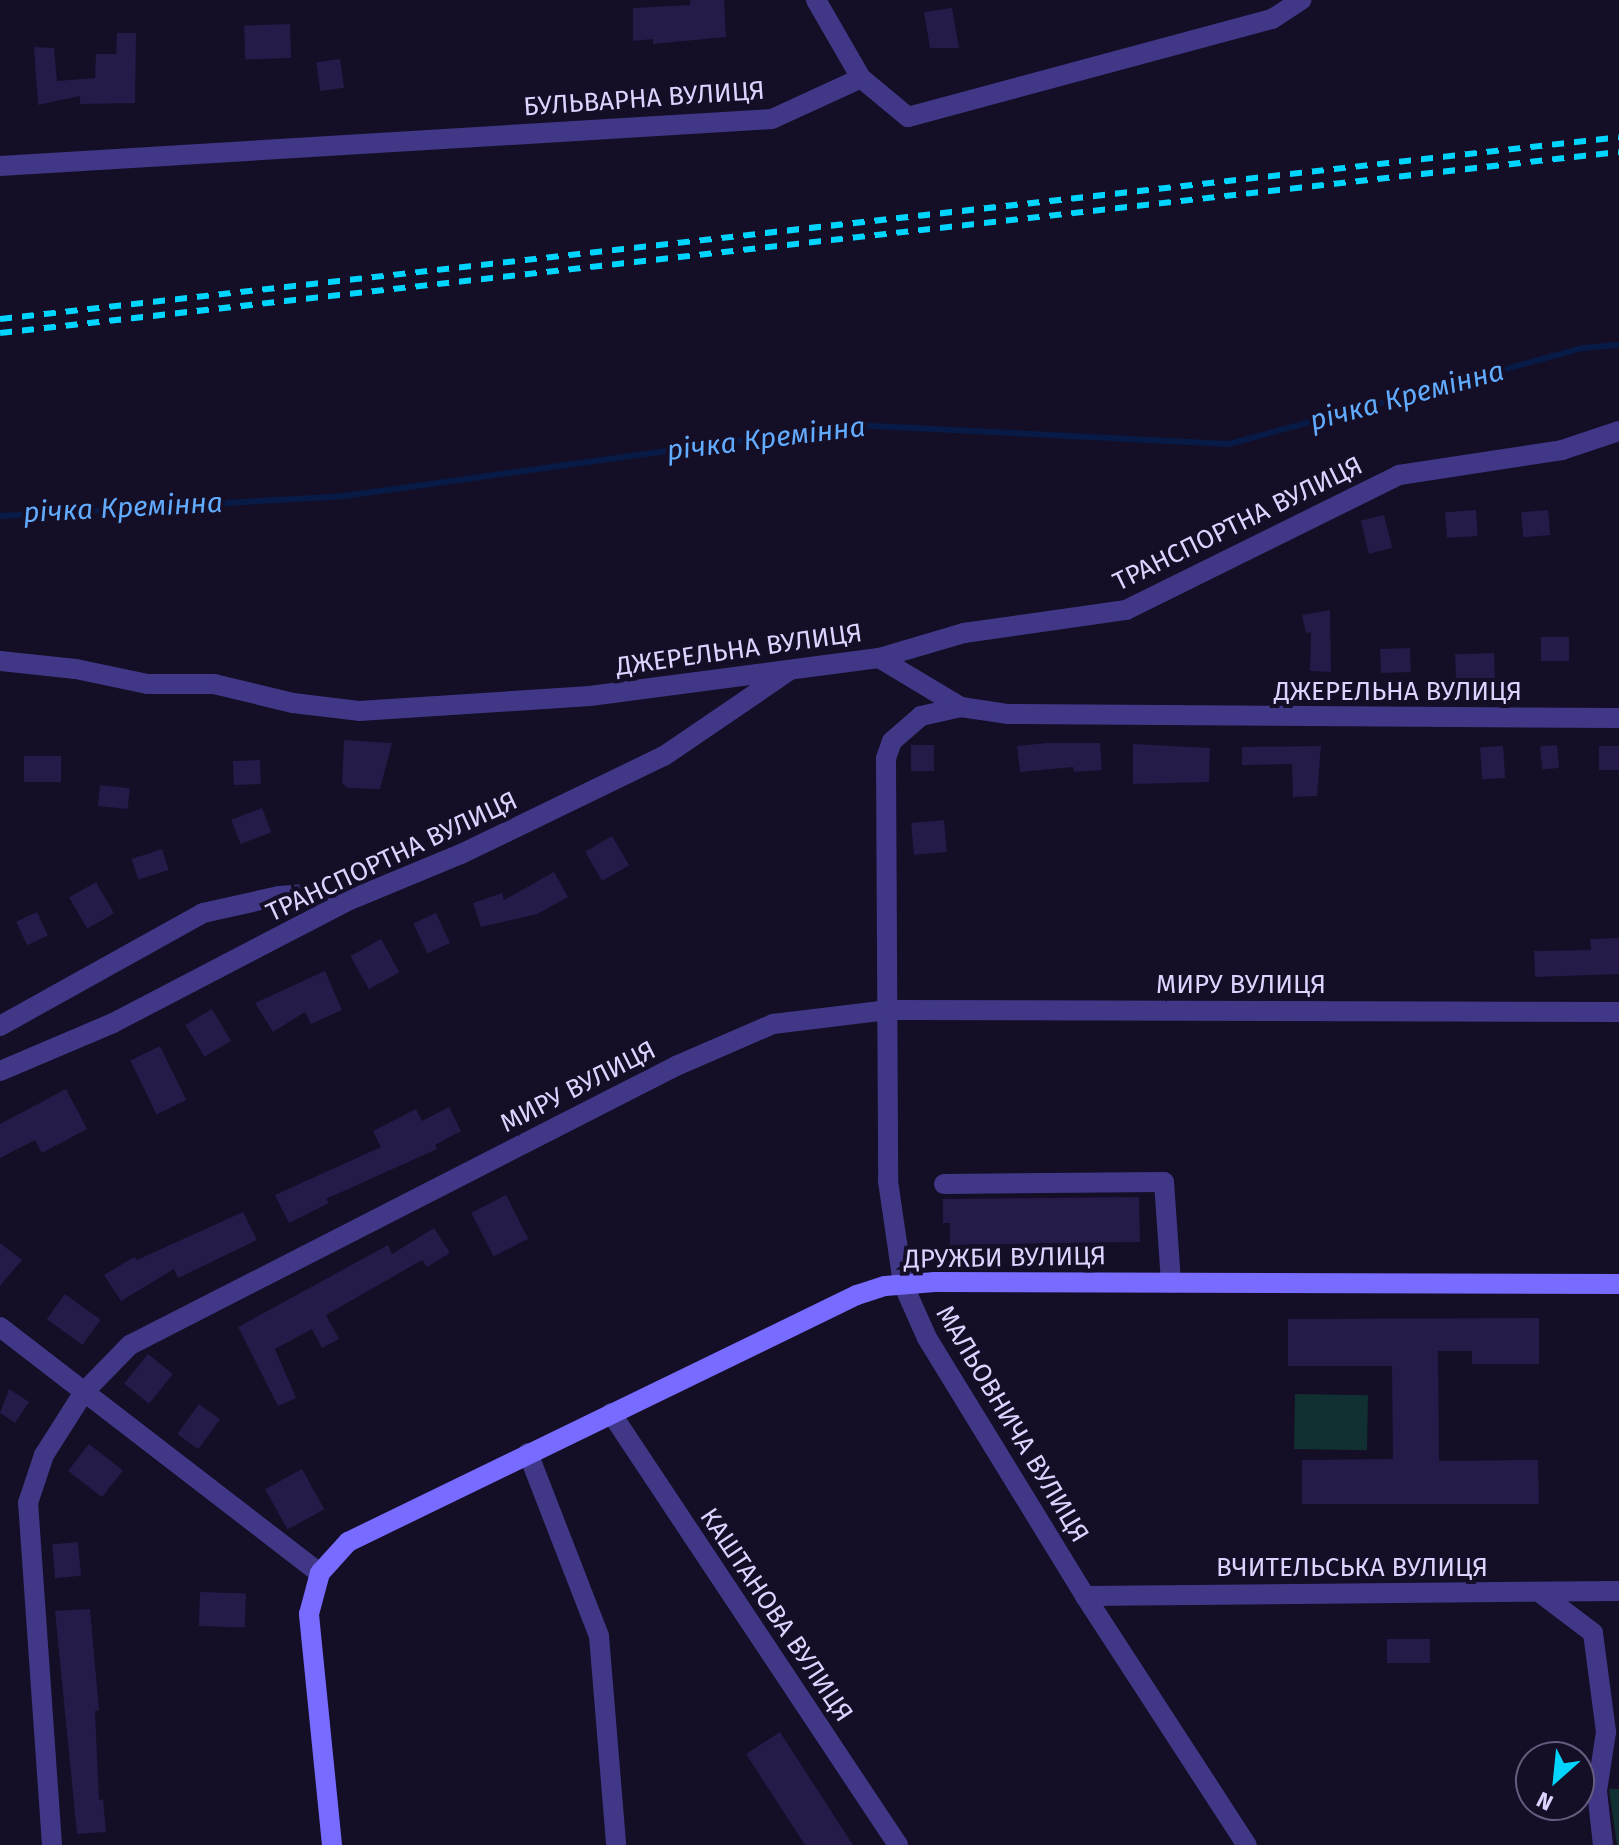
<!DOCTYPE html>
<meta charset="utf-8">
<style>
body{margin:0}
#map{position:relative;width:1619px;height:1845px;overflow:hidden;background:#140e27;font-family:"Fira Sans",sans-serif}
div>[style]{position:absolute}
.green>*{inset:0;background:#113031;transform-origin:0 0}
.stream>*{height:6px;margin:-3px;padding:0 3px;transform-origin:3px;border-radius:3px;background:#081b46}
.building>*{inset:0;background:#261a48;transform-origin:0 0}
.street>*{height:20px;margin:-10px;padding:0 10px;transform-origin:10px;border-radius:10px;background:#403887}
.secondary>*{height:20px;margin:-10px;padding:0 10px;transform-origin:10px;border-radius:10px;background:#786bff}
.rail>*{height:6px;margin-top:-3px;transform-origin:0;background:repeating-linear-gradient(90deg,#00d5ff 0 12px,transparent 0 22px)}
span{translate:-50% -50%;white-space:nowrap;text-align:center;line-height:1.15;-webkit-text-stroke:8px #140e27;paint-order:stroke}
.street-label{font-size:26px;color:#dcd4ff}
.water-label{font-size:28px;color:#62acff;font-style:italic}
.north{position:absolute;left:1515px;top:1741px;width:80px;height:80px;box-sizing:border-box;background:#140e27;border:2px solid #645d7d;border-radius:50%;rotate:207deg;font-size:22px;font-weight:700;line-height:32px;text-align:center;color:#dcd4ff}
.north::after{content:'';display:block;margin:auto;width:28px;height:36px;background:#00d5ff;clip-path:polygon(50% 0,100% 100%,50% 72%,0 100%)}
</style>
<div id="map">
<div class="green">
<div style="left:1295px;top:1394px;width:73px;height:55px;rotate:1deg"></div>
<div style="clip-path:polygon(1609px 1789px,1619px 1789px,1619px 1845px,1617px 1845px)"></div>
</div>
<div class="stream">
<div style="left:0;top:516px;width:345px;rotate:-3.3deg"></div>
<div style="left:344px;top:496px;width:514px;rotate:-7.94deg"></div>
<div style="left:853px;top:425px;width:376px;rotate:2.9deg"></div>
<div style="left:1229px;top:444px;width:367px;rotate:-15.2deg"></div>
<div style="left:1583px;top:348px;width:36px;rotate:-5deg"></div>
</div>
<div class="building">
<div style="clip-path:polygon(690px 0,724px 0,726px 37px,653px 44px,653px 39px,633px 41px,633px 8px,690px 5px)"></div>
<div style="clip-path:polygon(952px 8px,959px 48px,930px 48px,924px 12px)"></div>
<div style="left:290px;top:24px;width:34px;height:46px;rotate:88deg"></div>
<div style="clip-path:polygon(117px 33px,136px 33px,135px 103px,80px 104px,80px 96px,38px 105px,34px 47px,54px 48px,57px 81px,95px 78px,96px 54px,116px 54px)"></div>
<div style="left:340px;top:59px;width:29px;height:24px;rotate:82deg"></div>
<div style="left:1476px;top:510px;width:26px;height:31px;rotate:86deg"></div>
<div style="left:1548px;top:510px;width:25px;height:27px;rotate:85deg"></div>
<div style="left:1384px;top:515px;width:34px;height:24px;rotate:76deg"></div>
<div style="clip-path:polygon(1330px 610px,1331px 672px,1310px 671px,1311px 632px,1306px 633px,1302px 615px)"></div>
<div style="left:1541px;top:637px;width:28px;height:24px"></div>
<div style="left:1410px;top:648px;width:24px;height:30px;rotate:88deg"></div>
<div style="left:1494px;top:653px;width:28px;height:39px;rotate:88deg"></div>
<div style="clip-path:polygon(344px 740px,392px 743px,380px 789px,348px 788px,342px 783px)"></div>
<div style="clip-path:polygon(1047px 743px,1100px 743px,1102px 770px,1074px 772px,1073px 767px,1020px 772px,1017px 746px)"></div>
<div style="clip-path:polygon(1133px 744px,1210px 748px,1209px 782px,1133px 784px)"></div>
<div style="left:911px;top:745px;width:23px;height:26px"></div>
<div style="left:1557px;top:745px;width:23px;height:17px;rotate:85deg"></div>
<div style="clip-path:polygon(1321px 746px,1317px 796px,1293px 797px,1292px 764px,1242px 765px,1242px 747px)"></div>
<div style="left:1503px;top:746px;width:32px;height:23px;rotate:86deg"></div>
<div style="left:1599px;top:746px;width:20px;height:24px"></div>
<div style="left:24px;top:756px;width:37px;height:26px"></div>
<div style="left:260px;top:760px;width:24px;height:27px;rotate:88deg"></div>
<div style="left:100px;top:785px;width:30px;height:21px;rotate:6deg"></div>
<div style="left:262px;top:808px;width:26px;height:33px;rotate:69deg"></div>
<div style="left:944px;top:820px;width:32px;height:33px;rotate:85deg"></div>
<div style="left:612px;top:836px;width:34px;height:31px;rotate:60deg"></div>
<div style="left:162px;top:849px;width:22px;height:32px;rotate:72deg"></div>
<div style="clip-path:polygon(554px 872px,568px 897px,537px 914px,481px 927px,473px 903px,502px 893px,504px 900px)"></div>
<div style="left:96px;top:882px;width:36px;height:31px;rotate:60deg"></div>
<div style="left:37px;top:912px;width:26px;height:23px;rotate:65deg"></div>
<div style="left:436px;top:913px;width:33px;height:25px;rotate:65deg"></div>
<div style="clip-path:polygon(1619px 938px,1619px 974px,1535px 977px,1534px 951px,1591px 950px,1590px 939px)"></div>
<div style="left:381px;top:939px;width:38px;height:35px;rotate:61deg"></div>
<div style="clip-path:polygon(325px 971px,342px 1010px,311px 1024px,305px 1012px,273px 1032px,255px 1003px)"></div>
<div style="left:212px;top:1009px;width:37px;height:31px;rotate:59deg"></div>
<div style="left:160px;top:1046px;width:60px;height:33px;rotate:64deg"></div>
<div style="clip-path:polygon(66px 1089px,87px 1129px,42px 1153px,35px 1140px,0 1158px,0 1124px)"></div>
<div style="clip-path:polygon(449px 1107px,461px 1131px,435px 1145px,437px 1149px,326px 1199px,329px 1203px,289px 1223px,275px 1195px,381px 1147px,373px 1131px,416px 1109px,422px 1121px)"></div>
<div style="left:506px;top:1195px;width:49px;height:39px;rotate:63deg"></div>
<div style="clip-path:polygon(1139px 1197px,1140px 1242px,950px 1245px,950px 1223px,943px 1223px,943px 1199px)"></div>
<div style="clip-path:polygon(243px 1212px,257px 1240px,178px 1278px,174px 1269px,121px 1301px,104px 1275px,134px 1257px,137px 1260px)"></div>
<div style="clip-path:polygon(434px 1228px,450px 1253px,427px 1267px,422px 1260px,326px 1315px,339px 1339px,322px 1348px,312px 1329px,275px 1349px,296px 1398px,278px 1406px,238px 1327px,388px 1245px,392px 1254px)"></div>
<div style="clip-path:polygon(0 1243px,22px 1260px,0 1286px)"></div>
<div style="left:65px;top:1294px;width:44px;height:31px;rotate:36deg"></div>
<div style="clip-path:polygon(1539px 1318px,1539px 1364px,1472px 1364px,1472px 1351px,1438px 1351px,1439px 1461px,1538px 1460px,1539px 1504px,1302px 1504px,1302px 1460px,1393px 1459px,1392px 1366px,1288px 1366px,1288px 1319px)"></div>
<div style="left:148px;top:1354px;width:32px;height:38px;rotate:39deg"></div>
<div style="clip-path:polygon(9px 1389px,29px 1402px,15px 1423px,0 1413px)"></div>
<div style="left:199px;top:1404px;width:26px;height:37px;rotate:36deg"></div>
<div style="left:89px;top:1444px;width:43px;height:34px;rotate:38deg"></div>
<div style="left:302px;top:1469px;width:46px;height:42px;rotate:61deg"></div>
<div style="left:78px;top:1542px;width:34px;height:26px;rotate:85deg"></div>
<div style="left:200px;top:1592px;width:46px;height:34px;rotate:2deg"></div>
<div style="clip-path:polygon(90px 1609px,99px 1710px,95px 1711px,99px 1800px,103px 1799px,106px 1832px,77px 1834px,55px 1611px)"></div>
<div style="left:1387px;top:1639px;width:43px;height:24px"></div>
<div style="clip-path:polygon(780px 1732px,853px 1845px,805px 1845px,746px 1754px)"></div>
</div>
<div class="street">
<div style="left:816px;top:0;width:90px;rotate:60deg"></div>
<div style="left:861px;top:78px;width:61px;rotate:39.7deg"></div>
<div style="left:908px;top:117px;width:377px;rotate:-15.1deg"></div>
<div style="left:1272px;top:19px;width:35px;rotate:-33deg"></div>
<div style="left:0;top:166px;width:773px;rotate:-3.48deg"></div>
<div style="left:772px;top:119px;width:98px;rotate:-24.7deg"></div>
<div style="left:879px;top:658px;width:96px;rotate:30.9deg"></div>
<div style="left:961px;top:707px;width:48px;rotate:8.5deg"></div>
<div style="left:1008px;top:714px;width:611px;rotate:0.38deg"></div>
<div style="left:0;top:661px;width:76px;rotate:6deg"></div>
<div style="left:76px;top:669px;width:73px;rotate:11.9deg"></div>
<div style="left:147px;top:684px;width:67px"></div>
<div style="left:214px;top:684px;width:81px;rotate:13.5deg"></div>
<div style="left:293px;top:703px;width:66px;rotate:6.9deg"></div>
<div style="left:359px;top:711px;width:231px;rotate:-3.7deg"></div>
<div style="left:590px;top:696px;width:291px;rotate:-7.5deg"></div>
<div style="left:879px;top:658px;width:89px;rotate:-16.4deg"></div>
<div style="left:964px;top:633px;width:164px;rotate:-8.1deg"></div>
<div style="left:1126px;top:610px;width:305px;rotate:-26.3deg"></div>
<div style="left:1399px;top:475px;width:165px;rotate:-8.7deg"></div>
<div style="left:1562px;top:450px;width:60px;rotate:-18.4deg"></div>
<div style="left:961px;top:707px;width:41px;rotate:167.3deg"></div>
<div style="left:921px;top:716px;width:38px;rotate:139deg"></div>
<div style="left:892px;top:741px;width:18px;rotate:109deg"></div>
<div style="left:886px;top:758px;width:423px;rotate:89.7deg"></div>
<div style="left:888px;top:1181px;width:104px;rotate:81.7deg"></div>
<div style="left:903px;top:1284px;width:59px;rotate:66deg"></div>
<div style="left:927px;top:1338px;width:303px;rotate:58.5deg"></div>
<div style="left:1085px;top:1596px;width:297px;rotate:57deg"></div>
<div style="left:0;top:1026px;width:232px;rotate:-29.1deg"></div>
<div style="left:203px;top:913px;width:78px;rotate:-12.6deg"></div>
<div style="left:279px;top:896px;width:32px;rotate:-4deg"></div>
<div style="left:311px;top:894px;width:35px;rotate:13deg"></div>
<div style="left:0;top:1071px;width:123px;rotate:-23deg"></div>
<div style="left:113px;top:1023px;width:262px;rotate:-27.5deg"></div>
<div style="left:345px;top:902px;width:126px;rotate:-22.5deg"></div>
<div style="left:461px;top:854px;width:225px;rotate:-25.8deg"></div>
<div style="left:664px;top:756px;width:149px;rotate:-34.3deg"></div>
<div style="left:944px;top:1184px;width:220px;rotate:-0.5deg"></div>
<div style="left:1164px;top:1182px;width:101px;rotate:86deg"></div>
<div style="left:0;top:1327px;width:404px;rotate:37.6deg"></div>
<div style="left:611px;top:1413px;width:519px;rotate:56.4deg"></div>
<div style="left:528px;top:1453px;width:196px;rotate:68.8deg"></div>
<div style="left:599px;top:1636px;width:210px;rotate:85.3deg"></div>
<div style="left:1543px;top:1595px;width:63px;rotate:37.2deg"></div>
<div style="left:1593px;top:1633px;width:100px;rotate:82.5deg"></div>
<div style="left:1606px;top:1732px;width:60px;rotate:98.7deg"></div>
<div style="left:1597px;top:1791px;width:54px;rotate:83.7deg"></div>
<div style="left:1085px;top:1596px;width:534px;rotate:-0.54deg"></div>
<div style="left:52px;top:1845px;width:343px;rotate:-94deg"></div>
<div style="left:28px;top:1503px;width:51px;rotate:-71.6deg"></div>
<div style="left:44px;top:1455px;width:75px;rotate:-57.6deg"></div>
<div style="left:84px;top:1392px;width:66px;rotate:-45.6deg"></div>
<div style="left:130px;top:1345px;width:613px;rotate:-27.07deg"></div>
<div style="left:676px;top:1066px;width:106px;rotate:-23.4deg"></div>
<div style="left:773px;top:1024px;width:117px;rotate:-6.9deg"></div>
<div style="left:889px;top:1010px;width:730px;rotate:0.16deg"></div>
</div>
<div class="secondary">
<div style="left:332px;top:1845px;width:232px;rotate:-95.7deg"></div>
<div style="left:309px;top:1614px;width:42px;rotate:-75deg"></div>
<div style="left:320px;top:1573px;width:42px;rotate:-47.9deg"></div>
<div style="left:348px;top:1542px;width:566px;rotate:-25.89deg"></div>
<div style="left:857px;top:1295px;width:29px;rotate:-18deg"></div>
<div style="left:885px;top:1286px;width:50px;rotate:-4.6deg"></div>
<div style="left:935px;top:1282px;width:684px;rotate:0.17deg"></div>
</div>
<div class="rail">
<div style="left:0;top:319px;width:1629px;rotate:-6.41deg"></div>
<div style="left:0;top:333px;width:1629px;rotate:-6.38deg"></div>
</div>
<div class="street-label">
<span style="left:644px;top:99px;rotate:-4deg">БУЛЬВАРНА ВУЛИЦЯ</span>
<span style="left:1238px;top:524px;rotate:-26deg">ТРАНСПОРТНА ВУЛИЦЯ</span>
<span style="left:739px;top:650px;rotate:-8deg">ДЖЕРЕЛЬНА ВУЛИЦЯ</span>
<span style="left:1398px;top:692px">ДЖЕРЕЛЬНА ВУЛИЦЯ</span>
<span style="left:392px;top:857px;rotate:-25deg">ТРАНСПОРТНА ВУЛИЦЯ</span>
<span style="left:1241px;top:985px">МИРУ ВУЛИЦЯ</span>
<span style="left:578px;top:1087px;rotate:-27deg">МИРУ ВУЛИЦЯ</span>
<span style="left:1005px;top:1258px;rotate:-1deg">ДРУЖБИ ВУЛИЦЯ</span>
<span style="left:1012px;top:1424px;rotate:59deg">МАЛЬОВНИЧА ВУЛИЦЯ</span>
<span style="left:1352px;top:1568px">ВЧИТЕЛЬСЬКА ВУЛИЦЯ</span>
<span style="left:776px;top:1615px;rotate:56deg">КАШТАНОВА ВУЛИЦЯ</span>
</div>
<div class="water-label">
<span style="left:1407px;top:396px;rotate:-15deg">річка Кремінна</span>
<span style="left:766px;top:439px;rotate:-7deg">річка Кремінна</span>
<span style="left:123px;top:508px;rotate:-3deg">річка Кремінна</span>
</div>
<div class="north">N</div>
</div>
